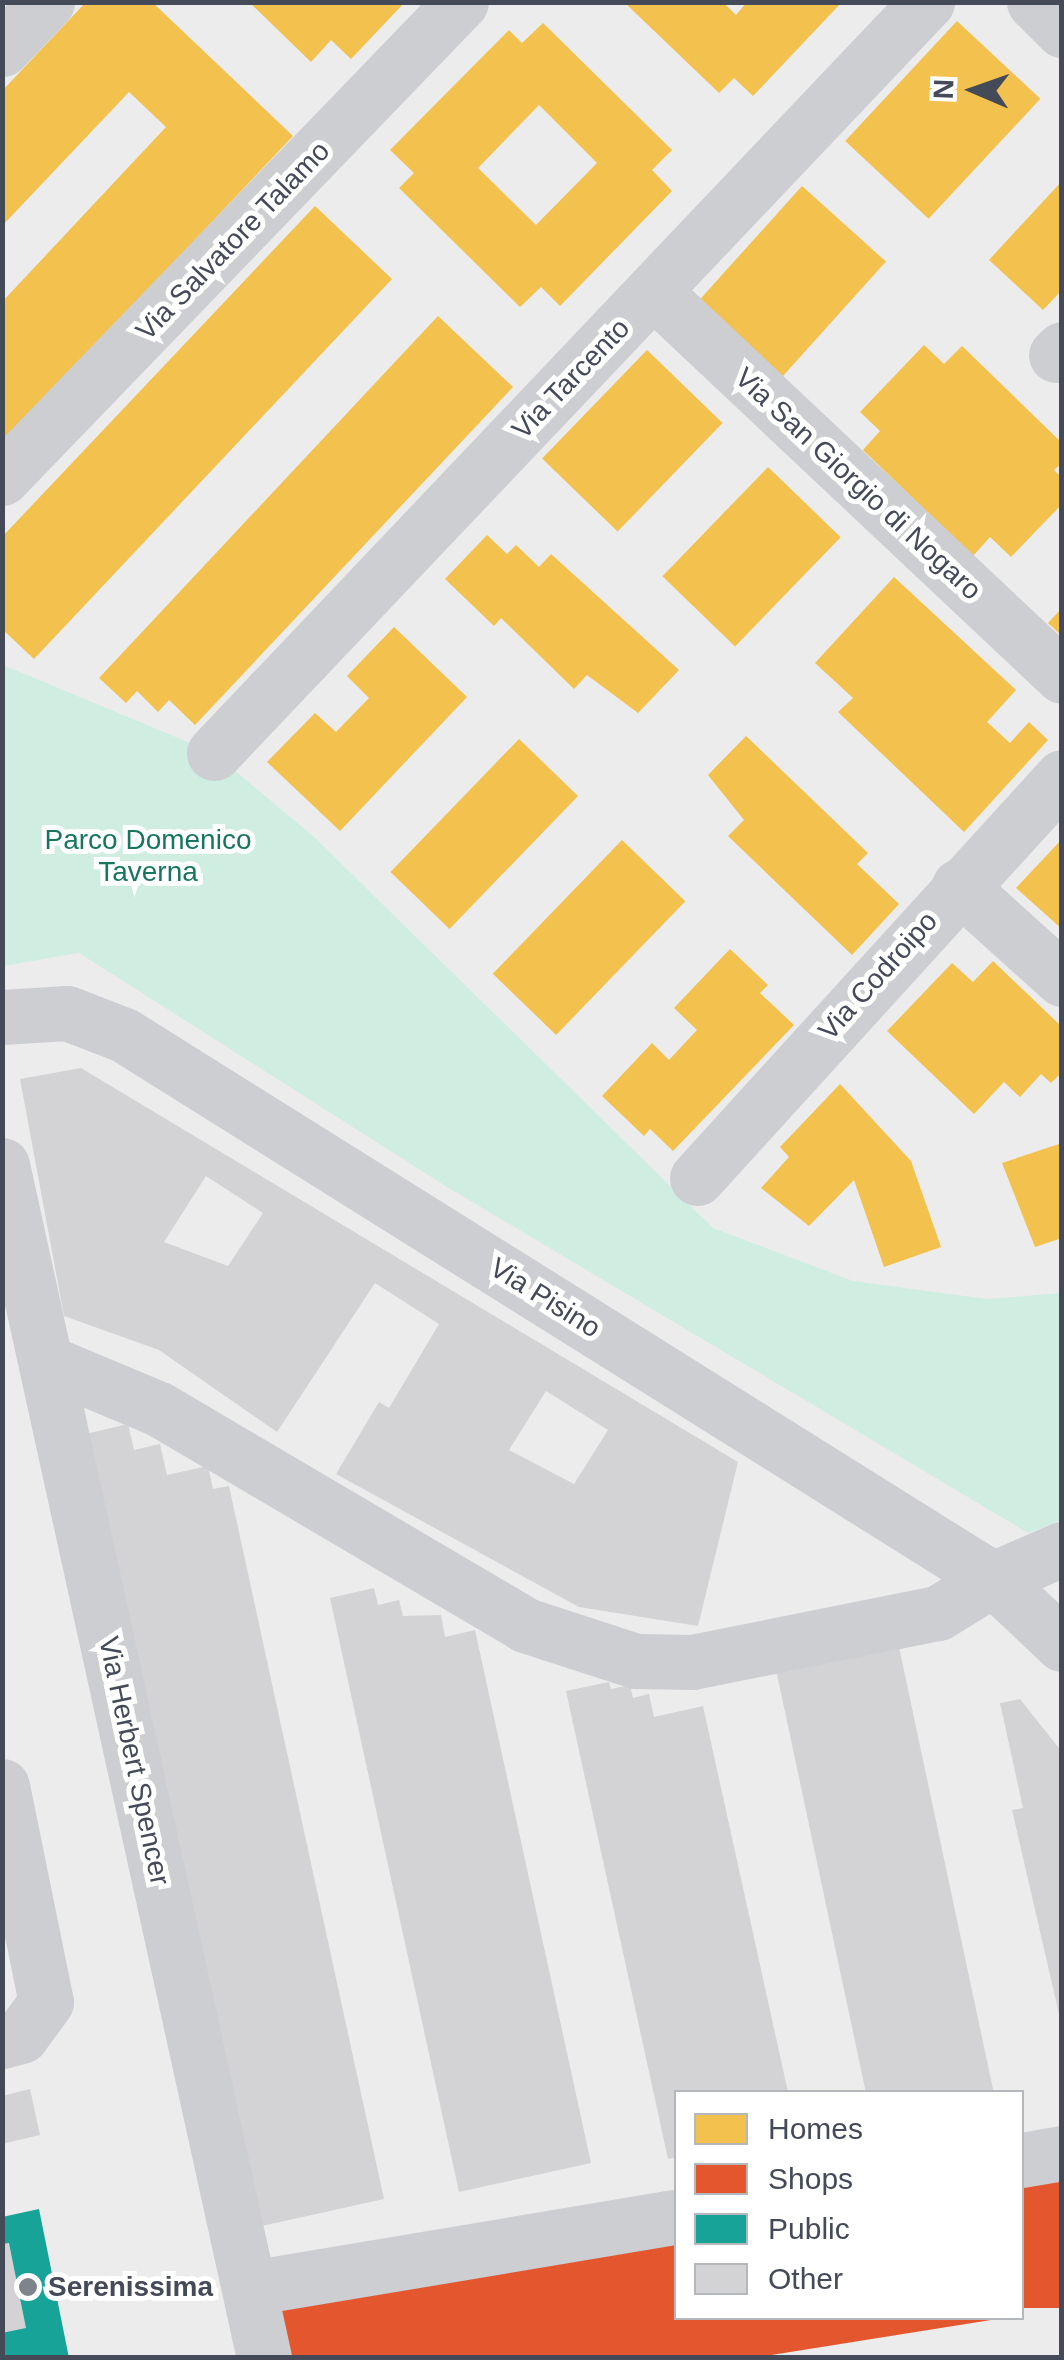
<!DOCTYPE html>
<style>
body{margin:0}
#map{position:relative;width:1064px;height:2360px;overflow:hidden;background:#edecec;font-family:Arial,sans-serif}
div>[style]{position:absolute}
.green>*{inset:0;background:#d0ede2}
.homes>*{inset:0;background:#f2c14e;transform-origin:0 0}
.shops>*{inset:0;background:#e4572e;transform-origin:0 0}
.public>*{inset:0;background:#17a398}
.building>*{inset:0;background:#d3d3d5;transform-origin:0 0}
.minor>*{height:55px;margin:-27.5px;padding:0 27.5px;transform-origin:27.5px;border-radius:27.5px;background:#cdced2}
.dots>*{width:28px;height:28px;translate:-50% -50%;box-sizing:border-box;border:5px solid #fff;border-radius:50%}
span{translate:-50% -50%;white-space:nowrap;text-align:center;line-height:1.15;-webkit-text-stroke:10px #fff;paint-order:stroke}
.street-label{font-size:28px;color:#444a58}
.park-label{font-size:28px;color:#17775e}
.poi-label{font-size:28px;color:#444a58;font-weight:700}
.left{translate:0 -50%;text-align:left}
.frame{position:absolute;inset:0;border:5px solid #444a58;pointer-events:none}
.legend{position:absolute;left:674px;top:2090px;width:350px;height:230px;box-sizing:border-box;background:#fff;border:2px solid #b4b7bc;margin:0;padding:12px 18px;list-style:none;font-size:30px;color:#444a58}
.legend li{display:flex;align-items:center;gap:20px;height:50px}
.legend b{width:50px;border:2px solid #b4b7bc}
.north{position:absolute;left:924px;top:40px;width:100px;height:100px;-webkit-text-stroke:8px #fff;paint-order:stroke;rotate:272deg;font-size:28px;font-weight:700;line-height:40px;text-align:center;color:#444a58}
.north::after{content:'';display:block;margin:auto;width:35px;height:45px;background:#444a58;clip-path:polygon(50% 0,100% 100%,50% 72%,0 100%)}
</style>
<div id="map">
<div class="green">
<div style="clip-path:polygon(3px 665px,214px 753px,313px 836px,713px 1228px,853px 1281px,987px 1299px,1061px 1293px,1061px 1520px,1028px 1533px,447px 1187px,79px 953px,3px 966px)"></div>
</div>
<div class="homes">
<div style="clip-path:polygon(86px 2px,152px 2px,293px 136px,2px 444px,2px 302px,166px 127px,129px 92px,2px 226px,2px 91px)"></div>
<div style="clip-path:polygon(249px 2px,405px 2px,351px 59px,331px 40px,311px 62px)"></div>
<div style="clip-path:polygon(624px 2px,723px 2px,736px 15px,747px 2px,842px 2px,753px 96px,734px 78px,719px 93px)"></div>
<div style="left:957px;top:21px;width:114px;height:164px;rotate:43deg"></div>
<div style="clip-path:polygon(evenodd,543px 23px,672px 150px,652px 170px,672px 191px,560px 306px,541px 287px,520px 307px,399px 188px,414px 173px,390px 150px,509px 30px,522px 43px,543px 23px,539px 105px,597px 163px,536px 225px,478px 168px,539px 105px)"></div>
<div style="clip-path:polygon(1062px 181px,1062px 290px,1043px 310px,989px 260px)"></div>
<div style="left:802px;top:186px;width:113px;height:159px;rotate:42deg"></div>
<div style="clip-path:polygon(315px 206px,392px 279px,34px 659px,2px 629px,2px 537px)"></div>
<div style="clip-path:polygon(438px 316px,513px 387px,195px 725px,169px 700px,158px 712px,137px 691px,126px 703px,99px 678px)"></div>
<div style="clip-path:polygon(924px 345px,944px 364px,962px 346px,1062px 443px,1062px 463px,1054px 470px,1062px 478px,1062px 504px,1011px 557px,990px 537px,973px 556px,863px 450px,880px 431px,860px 412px)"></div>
<div style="left:647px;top:350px;width:105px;height:151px;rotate:44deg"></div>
<div style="left:768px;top:467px;width:101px;height:152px;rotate:44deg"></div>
<div style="clip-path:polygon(487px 535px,507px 554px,516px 545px,539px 567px,551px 554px,679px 670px,638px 713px,587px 675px,574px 689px,501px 618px,494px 626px,445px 579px)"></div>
<div style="clip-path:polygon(894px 577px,1016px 690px,987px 722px,1010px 743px,1029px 722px,1048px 740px,964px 832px,838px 712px,853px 698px,815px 663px)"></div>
<div style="clip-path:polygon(1062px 608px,1062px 636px,1048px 623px)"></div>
<div style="clip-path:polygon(394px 627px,467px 697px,340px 831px,267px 762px,315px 713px,336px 732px,369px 698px,347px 676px)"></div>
<div style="clip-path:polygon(746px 736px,868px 853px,857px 864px,899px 904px,852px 955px,728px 836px,744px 820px,708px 775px)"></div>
<div style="left:519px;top:739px;width:82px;height:185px;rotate:44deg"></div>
<div style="clip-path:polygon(1062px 839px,1062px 929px,1016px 888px)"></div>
<div style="left:622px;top:840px;width:88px;height:186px;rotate:44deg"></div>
<div style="clip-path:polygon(730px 949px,768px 985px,760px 993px,794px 1025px,673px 1151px,650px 1129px,644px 1136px,602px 1096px,652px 1043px,669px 1060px,697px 1030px,674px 1008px)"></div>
<div style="clip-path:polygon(993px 961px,1062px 1027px,1062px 1072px,1051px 1083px,1041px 1074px,1020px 1097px,1004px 1082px,974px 1114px,887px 1031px,952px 963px,973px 982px)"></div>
<div style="clip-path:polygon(840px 1084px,911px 1161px,941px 1247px,884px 1267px,854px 1180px,809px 1226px,761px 1188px,789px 1157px,780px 1147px)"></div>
<div style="clip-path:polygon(1062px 1143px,1062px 1238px,1035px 1247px,1002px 1163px)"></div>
</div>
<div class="shops">
<div style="left:1062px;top:2176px;width:132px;height:41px;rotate:90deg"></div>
<div style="clip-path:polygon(676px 2238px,676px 2318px,991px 2320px,753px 2358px,282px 2358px,273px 2302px)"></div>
</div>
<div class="public">
<div style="clip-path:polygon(39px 2209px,69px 2358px,2px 2358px,2px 2217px)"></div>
</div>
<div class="building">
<div style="clip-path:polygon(evenodd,81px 1068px,738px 1462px,698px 1626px,579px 1607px,336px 1474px,379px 1402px,389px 1408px,439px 1324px,375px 1283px,277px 1432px,159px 1350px,64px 1316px,20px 1079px,81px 1068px,206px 1176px,263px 1213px,228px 1266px,164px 1242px,206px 1176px,81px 1068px,546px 1391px,608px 1430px,574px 1484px,509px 1450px,546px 1391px)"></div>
<div style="clip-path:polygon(128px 1424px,134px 1450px,160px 1444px,167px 1475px,208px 1466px,213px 1489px,229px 1486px,384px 2199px,253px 2228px,81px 1435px)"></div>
<div style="clip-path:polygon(374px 1588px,378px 1605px,399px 1600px,403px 1616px,441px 1615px,445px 1637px,475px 1630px,591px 2163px,459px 2192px,330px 1598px)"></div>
<div style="left:899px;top:1647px;width:455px;height:125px;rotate:78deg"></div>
<div style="clip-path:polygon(609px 1682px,611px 1689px,630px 1685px,633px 1698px,649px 1694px,654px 1717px,703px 1706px,788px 2092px,676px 2092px,676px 2157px,668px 2159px,566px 1691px)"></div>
<div style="clip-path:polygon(1020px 1699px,1062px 1752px,1062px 2027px,1012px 1810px,1023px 1808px,1000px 1703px)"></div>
<div style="clip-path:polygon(30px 2089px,40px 2135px,2px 2144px,2px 2096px)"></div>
<div style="clip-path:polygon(9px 2243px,26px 2328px,2px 2333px,2px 2244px)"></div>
</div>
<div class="minor">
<div style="left:1034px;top:2px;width:40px;rotate:45deg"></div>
<div style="left:2px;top:49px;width:65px;rotate:-46.2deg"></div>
<div style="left:654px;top:292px;width:560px;rotate:43.26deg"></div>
<div style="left:1056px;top:355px;width:8px;rotate:-45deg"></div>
<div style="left:2px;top:478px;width:661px;rotate:-46.04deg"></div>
<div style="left:214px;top:753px;width:1036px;rotate:-46.49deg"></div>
<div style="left:959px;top:886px;width:139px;rotate:42.1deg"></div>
<div style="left:2px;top:1017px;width:65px;rotate:-3.5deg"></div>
<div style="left:67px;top:1013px;width:61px;rotate:21.1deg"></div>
<div style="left:124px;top:1035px;width:1025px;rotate:32.05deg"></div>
<div style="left:993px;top:1579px;width:95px;rotate:43.3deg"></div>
<div style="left:2px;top:1165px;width:1221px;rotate:77.61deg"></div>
<div style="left:697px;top:1178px;width:542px;rotate:-47.69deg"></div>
<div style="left:47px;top:1362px;width:121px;rotate:22.8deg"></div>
<div style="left:159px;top:1409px;width:425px;rotate:30.5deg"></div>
<div style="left:525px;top:1625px;width:117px;rotate:18deg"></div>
<div style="left:636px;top:1661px;width:56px;rotate:1deg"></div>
<div style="left:692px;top:1662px;width:251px;rotate:-11.3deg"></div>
<div style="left:938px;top:1613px;width:65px;rotate:-31.7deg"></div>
<div style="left:993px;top:1579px;width:75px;rotate:-23.5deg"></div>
<div style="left:2px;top:1786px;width:220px;rotate:78.5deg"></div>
<div style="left:46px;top:2002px;width:42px;rotate:126.3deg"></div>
<div style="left:21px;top:2036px;width:20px;rotate:165deg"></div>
<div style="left:1022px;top:2160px;width:41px;rotate:-9.9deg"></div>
<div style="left:250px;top:2288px;width:432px;rotate:-9.5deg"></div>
</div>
<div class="dots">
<div style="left:28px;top:2287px;background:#7f838c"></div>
</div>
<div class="street-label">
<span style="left:233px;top:241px;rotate:-46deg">Via Salvatore Talamo</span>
<span style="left:571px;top:379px;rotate:-46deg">Via Tarcento</span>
<span style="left:858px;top:484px;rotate:43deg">Via San Giorgio di Nogaro</span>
<span style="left:878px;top:976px;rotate:-48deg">Via Codroipo</span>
<span style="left:545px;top:1298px;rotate:32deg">Via Pisino</span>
<span style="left:134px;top:1761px;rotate:78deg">Via Herbert Spencer</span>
</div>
<div class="park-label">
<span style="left:148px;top:856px">Parco Domenico<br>Taverna</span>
</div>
<div class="poi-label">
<span class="left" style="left:48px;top:2287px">Serenissima</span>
</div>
<div class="frame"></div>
<ul class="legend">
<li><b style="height:28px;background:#f2c14e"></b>Homes</li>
<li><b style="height:28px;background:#e4572e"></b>Shops</li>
<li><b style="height:28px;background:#17a398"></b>Public</li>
<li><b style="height:28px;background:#d3d3d5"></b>Other</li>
</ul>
<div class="north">N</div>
</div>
